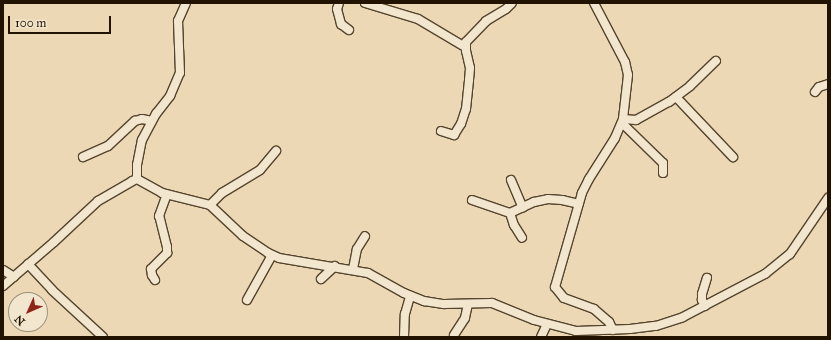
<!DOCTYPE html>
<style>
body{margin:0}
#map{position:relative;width:831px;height:340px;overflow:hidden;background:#ecd8b4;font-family:"IM FELL Great Primer",serif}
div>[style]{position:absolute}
.roads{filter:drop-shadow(1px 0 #54442d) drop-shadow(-1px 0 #54442d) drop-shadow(0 1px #54442d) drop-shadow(0 -1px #54442d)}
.minor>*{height:8px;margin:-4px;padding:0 4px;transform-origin:4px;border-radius:4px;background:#f3e6ce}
span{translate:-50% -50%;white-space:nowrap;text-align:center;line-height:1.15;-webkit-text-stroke:3.5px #f3e6ce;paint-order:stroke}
.frame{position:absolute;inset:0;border:4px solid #211300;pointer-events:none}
.north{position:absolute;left:8px;top:292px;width:40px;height:40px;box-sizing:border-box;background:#f3e6ce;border:1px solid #9f927c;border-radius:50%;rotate:225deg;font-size:11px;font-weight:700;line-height:16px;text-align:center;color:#211300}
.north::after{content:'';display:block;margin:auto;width:14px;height:18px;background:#8f2418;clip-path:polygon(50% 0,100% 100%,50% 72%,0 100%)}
.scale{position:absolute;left:8px;top:16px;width:103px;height:18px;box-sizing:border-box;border:2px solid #211300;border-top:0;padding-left:5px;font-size:12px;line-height:14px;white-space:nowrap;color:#211300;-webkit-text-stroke:3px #f3e6ce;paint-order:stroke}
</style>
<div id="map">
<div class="roads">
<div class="minor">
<div style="left:339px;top:3px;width:6px;rotate:108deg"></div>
<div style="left:337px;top:9px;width:16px;rotate:75deg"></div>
<div style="left:341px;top:24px;width:10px;rotate:37deg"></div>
<div style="left:365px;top:3px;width:55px;rotate:16.8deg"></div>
<div style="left:418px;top:19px;width:55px;rotate:30.8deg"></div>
<div style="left:594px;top:3px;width:67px;rotate:62.3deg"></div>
<div style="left:625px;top:62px;width:13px;rotate:77deg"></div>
<div style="left:628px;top:75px;width:44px;rotate:96.5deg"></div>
<div style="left:623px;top:119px;width:21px;rotate:113deg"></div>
<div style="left:615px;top:138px;width:49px;rotate:122.4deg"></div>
<div style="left:589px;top:179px;width:16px;rotate:117deg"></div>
<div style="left:582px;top:193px;width:98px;rotate:106deg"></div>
<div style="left:555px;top:287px;width:14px;rotate:51deg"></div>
<div style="left:564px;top:298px;width:32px;rotate:20deg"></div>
<div style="left:594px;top:309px;width:20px;rotate:41deg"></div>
<div style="left:609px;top:322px;width:9px;rotate:63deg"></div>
<div style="left:815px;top:92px;width:6px;rotate:-51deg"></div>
<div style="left:819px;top:87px;width:9px;rotate:-18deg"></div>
<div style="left:676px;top:97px;width:83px;rotate:46.5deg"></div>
<div style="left:623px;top:119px;width:13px;rotate:4deg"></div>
<div style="left:636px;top:120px;width:38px;rotate:-29deg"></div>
<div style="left:669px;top:102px;width:26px;rotate:-37deg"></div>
<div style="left:690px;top:86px;width:36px;rotate:-44deg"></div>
<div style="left:622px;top:123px;width:57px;rotate:44.3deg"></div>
<div style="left:663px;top:163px;width:10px;rotate:90deg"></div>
<div style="left:441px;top:131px;width:14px;rotate:17deg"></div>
<div style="left:454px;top:135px;width:13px;rotate:-58deg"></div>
<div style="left:461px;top:124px;width:16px;rotate:-72deg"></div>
<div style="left:466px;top:109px;width:29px;rotate:-84deg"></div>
<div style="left:469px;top:80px;width:12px;rotate:-85deg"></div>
<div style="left:470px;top:68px;width:17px;rotate:-103deg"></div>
<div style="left:466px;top:51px;width:9px;rotate:-90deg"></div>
<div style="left:466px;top:42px;width:29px;rotate:-46deg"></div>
<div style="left:486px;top:21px;width:23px;rotate:-31deg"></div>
<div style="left:506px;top:9px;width:8px;rotate:-45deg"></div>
<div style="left:83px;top:157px;width:27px;rotate:-24deg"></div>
<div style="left:108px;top:146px;width:37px;rotate:-43deg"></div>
<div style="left:135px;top:121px;width:7px;rotate:-16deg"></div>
<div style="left:142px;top:119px;width:10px;rotate:11deg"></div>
<div style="left:137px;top:179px;width:14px;rotate:-90deg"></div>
<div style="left:137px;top:165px;width:25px;rotate:-79deg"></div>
<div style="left:142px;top:140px;width:30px;rotate:-62deg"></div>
<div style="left:156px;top:114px;width:23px;rotate:-52deg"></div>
<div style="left:170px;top:96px;width:25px;rotate:-67deg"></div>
<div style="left:180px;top:73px;width:52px;rotate:-92.2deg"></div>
<div style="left:178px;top:21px;width:20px;rotate:-66deg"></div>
<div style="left:511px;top:180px;width:30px;rotate:67deg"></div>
<div style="left:472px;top:200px;width:40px;rotate:18.9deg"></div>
<div style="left:510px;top:213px;width:26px;rotate:-25deg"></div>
<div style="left:534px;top:202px;width:14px;rotate:-12deg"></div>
<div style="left:548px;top:199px;width:14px;rotate:4deg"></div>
<div style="left:562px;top:200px;width:17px;rotate:13deg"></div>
<div style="left:210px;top:205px;width:17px;rotate:-45deg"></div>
<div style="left:222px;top:193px;width:44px;rotate:-31.2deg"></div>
<div style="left:260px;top:170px;width:25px;rotate:-50deg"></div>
<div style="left:510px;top:213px;width:13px;rotate:72deg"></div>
<div style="left:514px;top:225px;width:15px;rotate:58deg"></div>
<div style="left:28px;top:264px;width:35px;rotate:47deg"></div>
<div style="left:52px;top:290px;width:69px;rotate:42.7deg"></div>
<div style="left:353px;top:269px;width:20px;rotate:-79deg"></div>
<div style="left:357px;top:249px;width:15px;rotate:-58deg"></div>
<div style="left:3px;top:270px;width:13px;rotate:32deg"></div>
<div style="left:321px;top:279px;width:19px;rotate:-43deg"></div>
<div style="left:155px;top:280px;width:6px;rotate:-121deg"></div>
<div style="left:152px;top:275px;width:6px;rotate:-99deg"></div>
<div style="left:151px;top:269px;width:23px;rotate:-45deg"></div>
<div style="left:167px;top:253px;width:6px;rotate:-90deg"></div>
<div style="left:167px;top:247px;width:32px;rotate:-104deg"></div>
<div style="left:159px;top:216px;width:23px;rotate:-70deg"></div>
<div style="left:3px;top:286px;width:67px;rotate:-40.8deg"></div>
<div style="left:54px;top:242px;width:60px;rotate:-43deg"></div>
<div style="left:98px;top:201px;width:39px;rotate:-30deg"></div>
<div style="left:132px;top:181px;width:5px;rotate:-22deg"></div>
<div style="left:137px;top:179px;width:29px;rotate:29deg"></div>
<div style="left:162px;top:193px;width:49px;rotate:14deg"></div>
<div style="left:210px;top:205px;width:45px;rotate:43.2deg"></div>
<div style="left:243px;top:236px;width:30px;rotate:34deg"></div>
<div style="left:268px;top:253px;width:12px;rotate:24deg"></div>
<div style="left:279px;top:258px;width:90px;rotate:9.6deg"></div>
<div style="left:368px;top:273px;width:41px;rotate:29.1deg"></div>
<div style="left:404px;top:293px;width:22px;rotate:22deg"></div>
<div style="left:424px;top:301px;width:20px;rotate:9deg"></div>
<div style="left:444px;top:304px;width:48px;rotate:-1.2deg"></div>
<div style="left:492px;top:303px;width:45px;rotate:22deg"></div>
<div style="left:534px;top:320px;width:43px;rotate:14.7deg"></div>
<div style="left:576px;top:331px;width:54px;rotate:-2.1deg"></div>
<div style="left:630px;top:329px;width:26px;rotate:-7deg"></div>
<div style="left:656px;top:326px;width:28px;rotate:-18deg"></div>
<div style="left:683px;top:317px;width:93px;rotate:-27.7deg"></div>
<div style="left:765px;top:274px;width:32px;rotate:-39deg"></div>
<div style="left:790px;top:254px;width:68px;rotate:-55.8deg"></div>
<div style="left:247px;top:300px;width:51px;rotate:-60.9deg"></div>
<div style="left:705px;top:306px;width:7px;rotate:-117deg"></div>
<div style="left:702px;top:300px;width:6px;rotate:-90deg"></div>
<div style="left:702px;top:294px;width:17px;rotate:-73deg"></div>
<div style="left:454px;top:335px;width:20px;rotate:-57deg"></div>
<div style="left:465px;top:318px;width:14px;rotate:-78deg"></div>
<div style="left:404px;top:337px;width:23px;rotate:-88deg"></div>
<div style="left:405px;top:314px;width:19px;rotate:-74deg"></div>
<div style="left:541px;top:337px;width:14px;rotate:-65deg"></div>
</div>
</div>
<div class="frame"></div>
<div class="north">N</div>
<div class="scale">100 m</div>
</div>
